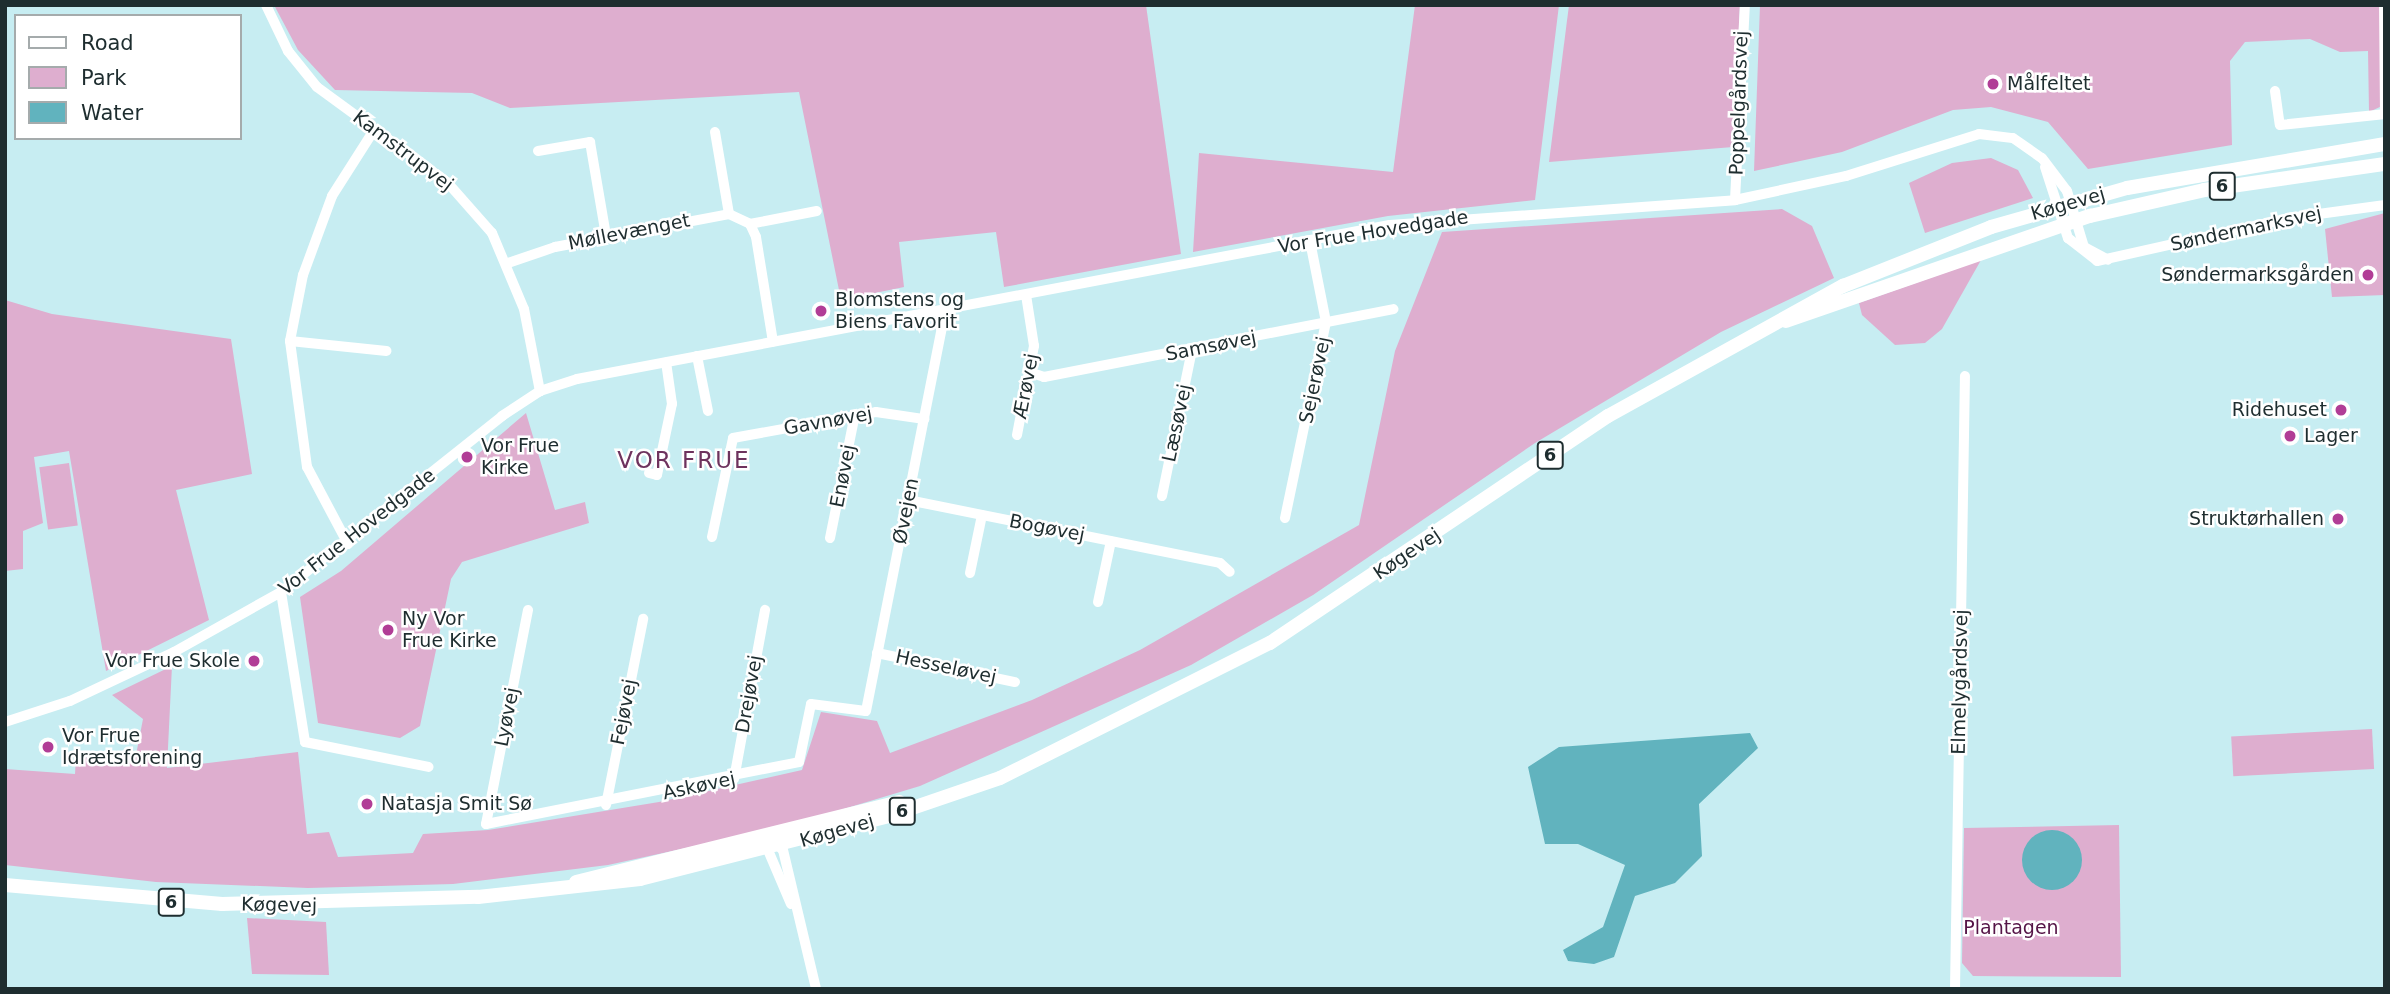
<!DOCTYPE html>
<meta charset="utf-8">
<style>
body{margin:0}
#map{position:relative;width:2390px;height:994px;overflow:hidden;background:#c7edf2;font-family:"DejaVu Sans",sans-serif}
div>[style]{position:absolute}
.green>*{inset:0;background:#deaecf;transform-origin:0 0}
.water>*{inset:0;background:#61b3be}
.round{border-radius:50%}
.minor>*{height:10px;margin:-5px;padding:0 5px;transform-origin:5px;border-radius:5px;background:#fff}
.major>*{height:14px;margin:-7px;padding:0 7px;transform-origin:7px;border-radius:7px;background:#fff}
.dots>*{width:19px;height:19px;translate:-50% -50%;box-sizing:border-box;border:4px solid #fff;border-radius:50%}
span{translate:-50% -50%;white-space:nowrap;text-align:center;line-height:1.15;-webkit-text-stroke:5px #fff;paint-order:stroke}
.shield-label span{padding:2px 5px;background:#fff;border:2px solid;border-radius:5px;-webkit-text-stroke-width:0}
.shield-label{font-size:18px;color:#1e2d2f;font-weight:700}
.poi-label{font-size:19px;color:#1e2d2f}
.left{translate:0 -50%;text-align:left}
.right{translate:-100% -50%;text-align:right}
.street-label{font-size:19px;color:#1e2d2f}
.park-label{font-size:19px;color:#551547}
.quarter-label{font-size:23px;color:#6d335e;letter-spacing:2px}
.frame{position:absolute;inset:0;border:7px solid #1e2d2f;pointer-events:none}
.legend{position:absolute;left:14px;top:14px;width:228px;height:126px;box-sizing:border-box;background:#fff;border:2px solid #a5abac;margin:0;padding:9px 12px;list-style:none;font-size:21px;color:#1e2d2f}
.legend li{display:flex;align-items:center;gap:14px;height:35px}
.legend b{width:35px;border:2px solid #a5abac}
</style>
<div id="map">
<div class="green">
<div style="clip-path:polygon(274px 5px,1146px 5px,1181px 254px,1004px 287px,996px 232px,899px 242px,904px 287px,841px 300px,799px 92px,510px 108px,472px 93px,335px 90px,298px 50px)"></div>
<div style="clip-path:polygon(1415px 5px,1559px 5px,1535px 200px,1388px 216px,1193px 252px,1199px 153px,1393px 172px)"></div>
<div style="clip-path:polygon(1569px 5px,1740px 5px,1733px 147px,1549px 162px)"></div>
<div style="clip-path:polygon(1760px 5px,2380px 5px,2382px 106px,2369px 112px,2368px 51px,2340px 52px,2310px 39px,2245px 42px,2230px 61px,2232px 145px,2088px 169px,2048px 122px,1991px 107px,1953px 110px,1842px 152px,1754px 171px)"></div>
<div style="clip-path:polygon(1991px 158px,2018px 170px,2033px 198px,1925px 233px,1909px 183px,1952px 163px)"></div>
<div style="clip-path:polygon(1782px 209px,1812px 226px,1834px 278px,1721px 332px,1535px 443px,1313px 595px,1191px 665px,920px 786px,787px 826px,608px 865px,453px 884px,308px 888px,156px 882px,5px 865px,5px 769px,75px 774px,76px 757px,135px 760px,143px 719px,112px 695px,172px 666px,167px 768px,298px 752px,307px 834px,329px 832px,338px 857px,413px 853px,423px 834px,488px 830px,659px 802px,802px 770px,821px 712px,877px 721px,890px 753px,1032px 700px,1140px 650px,1359px 525px,1395px 351px,1442px 232px)"></div>
<div style="clip-path:polygon(2385px 213px,2385px 295px,2332px 297px,2325px 229px)"></div>
<div style="clip-path:polygon(1981px 260px,1942px 329px,1925px 343px,1895px 345px,1862px 315px,1859px 303px)"></div>
<div style="clip-path:polygon(5px 300px,52px 314px,231px 339px,252px 474px,176px 490px,209px 620px,106px 671px,69px 451px,34px 457px,43px 523px,23px 531px,23px 569px,5px 571px)"></div>
<div style="clip-path:polygon(526px 413px,555px 510px,585px 502px,589px 523px,462px 562px,451px 579px,420px 726px,400px 738px,318px 723px,300px 597px,341px 571px)"></div>
<div style="left:69px;top:463px;width:63px;height:30px;rotate:82deg"></div>
<div style="left:2372px;top:729px;width:40px;height:141px;rotate:87deg"></div>
<div style="clip-path:polygon(2119px 825px,2121px 977px,1973px 976px,1962px 963px,1964px 828px)"></div>
<div style="clip-path:polygon(247px 918px,326px 922px,329px 975px,252px 974px)"></div>
</div>
<div class="water">
<div style="clip-path:polygon(1750px 733px,1758px 748px,1699px 804px,1702px 856px,1675px 883px,1635px 896px,1614px 957px,1594px 964px,1568px 961px,1563px 950px,1603px 927px,1625px 865px,1578px 844px,1545px 844px,1528px 767px,1559px 747px)"></div>
<div class="round" style="left:2022px;top:830px;width:60px;height:60px"></div>
</div>
<div class="minor">
<div style="left:266px;top:5px;width:51px;rotate:64.4deg"></div>
<div style="left:288px;top:51px;width:46px;rotate:51.1deg"></div>
<div style="left:317px;top:87px;width:161px;rotate:36.2deg"></div>
<div style="left:447px;top:182px;width:68px;rotate:48.6deg"></div>
<div style="left:492px;top:233px;width:82px;rotate:67.2deg"></div>
<div style="left:524px;top:309px;width:84px;rotate:79deg"></div>
<div style="left:2275px;top:91px;width:34px;rotate:82deg"></div>
<div style="left:2280px;top:125px;width:106px;rotate:-6deg"></div>
<div style="left:2385px;top:114px;width:109px;rotate:-90.5deg"></div>
<div style="left:715px;top:132px;width:83px;rotate:80.3deg"></div>
<div style="left:538px;top:151px;width:53px;rotate:-9.8deg"></div>
<div style="left:590px;top:142px;width:95px;rotate:80.3deg"></div>
<div style="left:2045px;top:167px;width:75px;rotate:72.1deg"></div>
<div style="left:2068px;top:238px;width:37px;rotate:38deg"></div>
<div style="left:2097px;top:261px;width:197px;rotate:-12.6deg"></div>
<div style="left:2289px;top:218px;width:97px;rotate:-7.7deg"></div>
<div style="left:1735px;top:200px;width:195px;rotate:-87.1deg"></div>
<div style="left:750px;top:224px;width:68px;rotate:-11deg"></div>
<div style="left:508px;top:263px;width:50px;rotate:-18.8deg"></div>
<div style="left:555px;top:247px;width:177px;rotate:-10.7deg"></div>
<div style="left:729px;top:214px;width:23px;rotate:25deg"></div>
<div style="left:750px;top:224px;width:14px;rotate:65deg"></div>
<div style="left:756px;top:237px;width:106px;rotate:80.8deg"></div>
<div style="left:290px;top:341px;width:97px;rotate:5.9deg"></div>
<div style="left:697px;top:356px;width:56px;rotate:78.7deg"></div>
<div style="left:1029px;top:372px;width:16px;rotate:18deg"></div>
<div style="left:1044px;top:377px;width:356px;rotate:-11deg"></div>
<div style="left:1017px;top:435px;width:91px;rotate:-79.2deg"></div>
<div style="left:1034px;top:346px;width:52px;rotate:-98.9deg"></div>
<div style="left:649px;top:473px;width:8px;rotate:14deg"></div>
<div style="left:657px;top:475px;width:73px;rotate:-78.1deg"></div>
<div style="left:672px;top:404px;width:42px;rotate:-98.1deg"></div>
<div style="left:1162px;top:496px;width:149px;rotate:-78.4deg"></div>
<div style="left:908px;top:500px;width:318px;rotate:11.4deg"></div>
<div style="left:1220px;top:563px;width:13px;rotate:42deg"></div>
<div style="left:1285px;top:518px;width:200px;rotate:-78.2deg"></div>
<div style="left:1326px;top:322px;width:83px;rotate:-101.2deg"></div>
<div style="left:712px;top:537px;width:101px;rotate:-78deg"></div>
<div style="left:733px;top:438px;width:145px;rotate:-10.3deg"></div>
<div style="left:876px;top:412px;width:49px;rotate:8.3deg"></div>
<div style="left:830px;top:538px;width:126px;rotate:-78.6deg"></div>
<div style="left:348px;top:544px;width:87px;rotate:-118deg"></div>
<div style="left:307px;top:467px;width:127px;rotate:-97.7deg"></div>
<div style="left:290px;top:341px;width:67px;rotate:-78.9deg"></div>
<div style="left:303px;top:275px;width:84px;rotate:-69.8deg"></div>
<div style="left:332px;top:196px;width:78px;rotate:-57.5deg"></div>
<div style="left:970px;top:573px;width:59px;rotate:-78.3deg"></div>
<div style="left:281px;top:592px;width:152px;rotate:80.9deg"></div>
<div style="left:305px;top:742px;width:126px;rotate:11.4deg"></div>
<div style="left:1098px;top:602px;width:62px;rotate:-78deg"></div>
<div style="left:528px;top:610px;width:218px;rotate:101.1deg"></div>
<div style="left:486px;top:824px;width:319px;rotate:-11.2deg"></div>
<div style="left:799px;top:762px;width:59px;rotate:-78.3deg"></div>
<div style="left:811px;top:704px;width:55px;rotate:7.3deg"></div>
<div style="left:866px;top:711px;width:408px;rotate:-78.8deg"></div>
<div style="left:877px;top:653px;width:141px;rotate:11.9deg"></div>
<div style="left:5px;top:722px;width:68px;rotate:-17.9deg"></div>
<div style="left:70px;top:701px;width:115px;rotate:-25.2deg"></div>
<div style="left:174px;top:652px;width:123px;rotate:-29.3deg"></div>
<div style="left:281px;top:592px;width:283px;rotate:-38.5deg"></div>
<div style="left:502px;top:416px;width:45px;rotate:-33.3deg"></div>
<div style="left:540px;top:391px;width:39px;rotate:-18deg"></div>
<div style="left:577px;top:379px;width:827px;rotate:-10.73deg"></div>
<div style="left:1390px;top:225px;width:346px;rotate:-4.1deg"></div>
<div style="left:1735px;top:200px;width:114px;rotate:-12.2deg"></div>
<div style="left:1846px;top:176px;width:139px;rotate:-17.5deg"></div>
<div style="left:1979px;top:134px;width:34px;rotate:7deg"></div>
<div style="left:2013px;top:138px;width:35px;rotate:35deg"></div>
<div style="left:2042px;top:158px;width:41px;rotate:52.9deg"></div>
<div style="left:2067px;top:191px;width:59px;rotate:73.1deg"></div>
<div style="left:2084px;top:247px;width:27px;rotate:28deg"></div>
<div style="left:734px;top:779px;width:172px;rotate:-79.6deg"></div>
<div style="left:606px;top:805px;width:190px;rotate:-78.7deg"></div>
<div style="left:791px;top:904px;width:59px;rotate:-113.1deg"></div>
<div style="left:768px;top:850px;width:11px;rotate:-75deg"></div>
<div style="left:771px;top:839px;width:16px;rotate:43deg"></div>
<div style="left:783px;top:850px;width:143px;rotate:76.6deg"></div>
<div style="left:1955px;top:989px;width:613px;rotate:-89.07deg"></div>
</div>
<div class="major">
<div style="left:1786px;top:321px;width:322px;rotate:-19.1deg"></div>
<div style="left:2090px;top:216px;width:117px;rotate:-12.8deg"></div>
<div style="left:2204px;top:190px;width:183px;rotate:-8.2deg"></div>
<div style="left:576px;top:882px;width:333px;rotate:-13.9deg"></div>
<div style="left:5px;top:885px;width:218px;rotate:5deg"></div>
<div style="left:222px;top:904px;width:256px;rotate:-1.6deg"></div>
<div style="left:478px;top:897px;width:163px;rotate:-6.3deg"></div>
<div style="left:640px;top:879px;width:257px;rotate:-14.2deg"></div>
<div style="left:889px;top:816px;width:117px;rotate:-18.9deg"></div>
<div style="left:1000px;top:778px;width:302px;rotate:-26.6deg"></div>
<div style="left:1270px;top:643px;width:407px;rotate:-33.9deg"></div>
<div style="left:1608px;top:416px;width:269px;rotate:-29deg"></div>
<div style="left:1843px;top:286px;width:159px;rotate:-21.7deg"></div>
<div style="left:1991px;top:227px;width:141px;rotate:-16deg"></div>
<div style="left:2127px;top:188px;width:262px;rotate:-9.7deg"></div>
</div>
<div class="dots">
<div style="left:1993px;top:84px;background:#b13d96"></div>
<div style="left:2368px;top:275px;background:#b13d96"></div>
<div style="left:821px;top:311px;background:#b13d96"></div>
<div style="left:2341px;top:410px;background:#b13d96"></div>
<div style="left:2290px;top:436px;background:#b13d96"></div>
<div style="left:467px;top:457px;background:#b13d96"></div>
<div style="left:2338px;top:519px;background:#b13d96"></div>
<div style="left:388px;top:630px;background:#b13d96"></div>
<div style="left:254px;top:661px;background:#b13d96"></div>
<div style="left:48px;top:747px;background:#b13d96"></div>
<div style="left:367px;top:804px;background:#b13d96"></div>
</div>
<div class="shield-label">
<span style="left:2222px;top:186px">6</span>
<span style="left:1550px;top:455px">6</span>
<span style="left:902px;top:811px">6</span>
<span style="left:171px;top:902px">6</span>
</div>
<div class="poi-label">
<span class="left" style="left:2007px;top:84px">Målfeltet</span>
<span class="right" style="left:2354px;top:275px">Søndermarksgården</span>
<span class="left" style="left:835px;top:311px">Blomstens og<br>Biens Favorit</span>
<span class="right" style="left:2327px;top:410px">Ridehuset</span>
<span class="left" style="left:2304px;top:436px">Lager</span>
<span class="left" style="left:481px;top:457px">Vor Frue<br>Kirke</span>
<span class="right" style="left:2324px;top:519px">Struktørhallen</span>
<span class="left" style="left:402px;top:630px">Ny Vor<br>Frue Kirke</span>
<span class="right" style="left:240px;top:661px">Vor Frue Skole</span>
<span class="left" style="left:62px;top:747px">Vor Frue<br>Idrætsforening</span>
<span class="left" style="left:381px;top:804px">Natasja Smit Sø</span>
</div>
<div class="street-label">
<span style="left:1739px;top:103px;rotate:-88deg">Poppelgårdsvej</span>
<span style="left:403px;top:151px;rotate:37deg">Kamstrupvej</span>
<span style="left:2068px;top:204px;rotate:-16deg">Køgevej</span>
<span style="left:2246px;top:229px;rotate:-12deg">Søndermarksvej</span>
<span style="left:629px;top:232px;rotate:-11deg">Møllevænget</span>
<span style="left:1373px;top:232px;rotate:-9deg">Vor Frue Hovedgade</span>
<span style="left:1211px;top:346px;rotate:-11deg">Samsøvej</span>
<span style="left:1315px;top:380px;rotate:-78deg">Sejerøvej</span>
<span style="left:1026px;top:386px;rotate:-79deg">Ærøvej</span>
<span style="left:828px;top:421px;rotate:-10deg">Gavnøvej</span>
<span style="left:1177px;top:423px;rotate:-78deg">Læsøvej</span>
<span style="left:843px;top:476px;rotate:-79deg">Enøvej</span>
<span style="left:906px;top:511px;rotate:-79deg">Øvejen</span>
<span style="left:1047px;top:528px;rotate:11deg">Bogøvej</span>
<span style="left:357px;top:532px;rotate:-38deg">Vor Frue Hovedgade</span>
<span style="left:1407px;top:554px;rotate:-34deg">Køgevej</span>
<span style="left:946px;top:667px;rotate:12deg">Hesseløvej</span>
<span style="left:1960px;top:682px;rotate:-89deg">Elmelygårdsvej</span>
<span style="left:749px;top:694px;rotate:-80deg">Drejøvej</span>
<span style="left:624px;top:712px;rotate:-79deg">Fejøvej</span>
<span style="left:507px;top:717px;rotate:-79deg">Lyøvej</span>
<span style="left:699px;top:786px;rotate:-12deg">Askøvej</span>
<span style="left:837px;top:831px;rotate:-16deg">Køgevej</span>
<span style="left:279px;top:905px;rotate:1deg">Køgevej</span>
</div>
<div class="park-label">
<span style="left:2011px;top:928px">Plantagen</span>
</div>
<div class="quarter-label">
<span style="left:684px;top:460px">VOR FRUE</span>
</div>
<div class="frame"></div>
<ul class="legend">
<li><b style="height:9px;background:#fff"></b>Road</li>
<li><b style="height:19px;background:#deaecf"></b>Park</li>
<li><b style="height:19px;background:#61b3be"></b>Water</li>
</ul>
</div>
